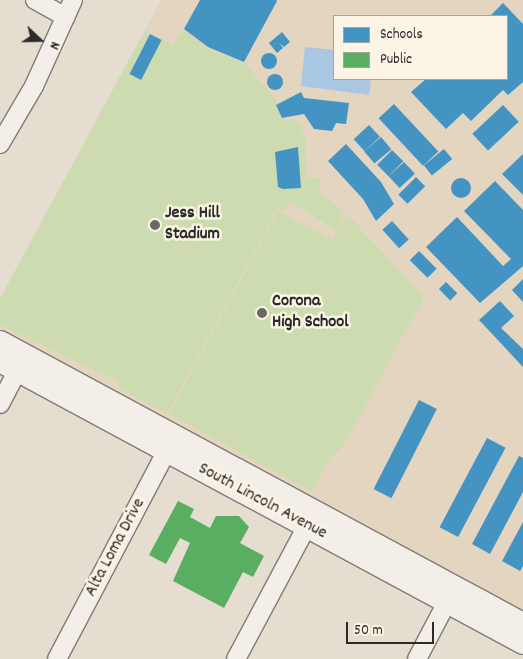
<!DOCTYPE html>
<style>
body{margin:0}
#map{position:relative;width:523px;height:659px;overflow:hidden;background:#e5ddd0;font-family:Dekko,sans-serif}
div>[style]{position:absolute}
.built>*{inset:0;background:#e4d5c0}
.green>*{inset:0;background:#cddcb0}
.water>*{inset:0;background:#a9c7e2}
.schools>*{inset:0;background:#4393c3;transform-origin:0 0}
.round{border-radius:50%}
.public>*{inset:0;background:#5aae61}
.roads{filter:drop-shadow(1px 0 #7f7b75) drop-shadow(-1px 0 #7f7b75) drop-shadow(0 1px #7f7b75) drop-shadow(0 -1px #7f7b75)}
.minor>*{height:18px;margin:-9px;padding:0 9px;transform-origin:9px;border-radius:9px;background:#f3efe8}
.major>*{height:22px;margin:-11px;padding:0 11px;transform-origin:11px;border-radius:11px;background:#f3efe8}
.dots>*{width:14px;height:14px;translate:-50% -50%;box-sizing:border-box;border:2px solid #fcf5e5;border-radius:50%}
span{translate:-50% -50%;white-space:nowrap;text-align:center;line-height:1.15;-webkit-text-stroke:5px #fcf5e5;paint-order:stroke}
.poi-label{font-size:18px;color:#2b2b2b;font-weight:700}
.left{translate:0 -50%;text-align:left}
.street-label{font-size:18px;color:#2b2b2b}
.legend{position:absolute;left:333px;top:15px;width:175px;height:65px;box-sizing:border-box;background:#fcf5e5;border:1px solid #a8a49b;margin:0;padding:6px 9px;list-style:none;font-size:15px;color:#2b2b2b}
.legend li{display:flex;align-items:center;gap:10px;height:25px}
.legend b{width:25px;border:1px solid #a8a49b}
.north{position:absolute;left:15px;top:15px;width:50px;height:50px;-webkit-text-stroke:4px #fcf5e5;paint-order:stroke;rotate:111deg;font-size:14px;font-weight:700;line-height:20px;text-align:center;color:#2b2b2b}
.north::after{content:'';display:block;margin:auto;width:18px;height:22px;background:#2b2b2b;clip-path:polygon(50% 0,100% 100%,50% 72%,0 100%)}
.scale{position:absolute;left:346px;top:622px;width:88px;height:22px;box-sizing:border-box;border:2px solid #2b2b2b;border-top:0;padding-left:6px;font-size:15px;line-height:18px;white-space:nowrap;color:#2b2b2b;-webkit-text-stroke:4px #fcf5e5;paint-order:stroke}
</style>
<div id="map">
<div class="built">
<div style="clip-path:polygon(evenodd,161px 0,523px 0,523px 611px,0 328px,0 298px,161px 0,334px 16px,507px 16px,507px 79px,334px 79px,334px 16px)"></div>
</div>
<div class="green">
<div style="clip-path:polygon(182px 29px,210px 50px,245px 63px,278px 103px,281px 119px,298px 121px,305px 136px,306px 178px,319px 178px,320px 192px,344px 212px,337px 231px,290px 201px,284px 211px,278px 208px,167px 414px,117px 387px,119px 382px,0 325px,0 299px,145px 31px,173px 45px)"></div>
<div style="clip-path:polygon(278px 211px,333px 240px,347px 214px,424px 297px,344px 445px,330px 458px,312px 492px,169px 414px)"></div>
</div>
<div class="water">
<div style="clip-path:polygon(305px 47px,334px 50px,334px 79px,371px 79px,369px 95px,301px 86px)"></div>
</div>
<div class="schools">
<div style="clip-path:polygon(200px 0,276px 0,277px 1px,244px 62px,208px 47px,184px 29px)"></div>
<div style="clip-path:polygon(503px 3px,523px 24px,523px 82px,508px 95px,503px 90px,471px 121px,463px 113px,446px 129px,411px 92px,426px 79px,507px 79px,507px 16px,490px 16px)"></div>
<div style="clip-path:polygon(282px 32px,290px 42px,284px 47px,279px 43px,283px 48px,277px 53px,269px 43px)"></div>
<div style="left:150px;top:34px;width:13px;height:45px;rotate:27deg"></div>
<div class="round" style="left:261px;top:53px;width:16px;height:16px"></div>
<div class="round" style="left:267px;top:74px;width:16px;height:16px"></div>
<div style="clip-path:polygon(301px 92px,304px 98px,349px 103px,346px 124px,336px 123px,332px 131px,314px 129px,304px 114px,282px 118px,276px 105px)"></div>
<div style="left:394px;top:104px;width:65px;height:21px;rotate:47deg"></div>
<div style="left:503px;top:105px;width:23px;height:42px;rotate:47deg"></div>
<div style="left:369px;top:125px;width:16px;height:21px;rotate:47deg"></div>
<div style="left:381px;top:137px;width:16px;height:22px;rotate:50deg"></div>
<div style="clip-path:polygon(346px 144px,381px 182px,394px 204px,376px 221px,363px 199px,328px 161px)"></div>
<div style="clip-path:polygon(298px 147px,301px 188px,283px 189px,278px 187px,275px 152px)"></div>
<div style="left:444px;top:149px;width:13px;height:26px;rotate:51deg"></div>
<div style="left:392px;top:150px;width:16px;height:21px;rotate:45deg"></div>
<div style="clip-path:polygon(523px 154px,523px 195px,502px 174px)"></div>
<div style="left:404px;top:162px;width:16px;height:21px;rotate:47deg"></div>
<div style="left:416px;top:177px;width:13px;height:25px;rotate:45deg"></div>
<div class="round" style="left:451px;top:178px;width:20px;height:20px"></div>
<div style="clip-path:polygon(495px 181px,523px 210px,523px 266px,480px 303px,426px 247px,457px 217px,503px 266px,511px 259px,464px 211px)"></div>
<div style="left:392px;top:221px;width:25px;height:13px;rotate:48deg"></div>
<div style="left:419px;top:251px;width:25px;height:13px;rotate:45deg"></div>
<div style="clip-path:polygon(523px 279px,523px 302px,512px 290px)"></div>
<div style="left:446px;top:282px;width:16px;height:10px;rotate:45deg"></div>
<div style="clip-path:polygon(500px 301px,514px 316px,501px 328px,523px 349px,523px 367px,479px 320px)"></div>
<div style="left:419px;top:400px;width:20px;height:100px;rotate:27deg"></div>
<div style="left:487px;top:438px;width:21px;height:101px;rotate:28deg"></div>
<div style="clip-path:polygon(519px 456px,523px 458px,523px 492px,490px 554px,472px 544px)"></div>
<div style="clip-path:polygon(523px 522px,523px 566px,520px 571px,502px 561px)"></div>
</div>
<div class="public">
<div style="clip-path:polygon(178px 501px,194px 509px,190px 517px,210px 528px,216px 516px,239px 516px,249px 527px,240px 543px,264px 556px,253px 577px,243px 572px,224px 608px,173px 581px,190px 543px,180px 538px,166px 564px,149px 555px)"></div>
</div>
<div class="roads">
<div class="minor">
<div style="left:35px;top:0;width:35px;rotate:29deg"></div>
<div style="left:0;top:144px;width:67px;rotate:-59.6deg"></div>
<div style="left:34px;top:86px;width:94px;rotate:-65.6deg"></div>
<div style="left:0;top:404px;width:50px;rotate:-62.4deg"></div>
<div style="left:57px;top:659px;width:246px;rotate:-62.2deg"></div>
<div style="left:236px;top:659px;width:151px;rotate:-61.9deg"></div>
<div style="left:417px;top:659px;width:64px;rotate:-62.2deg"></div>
</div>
<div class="major">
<div style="left:0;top:342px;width:594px;rotate:28.33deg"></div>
<div style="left:0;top:361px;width:594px;rotate:28.33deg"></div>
</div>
</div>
<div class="dots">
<div style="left:155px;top:225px;background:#6c6965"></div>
<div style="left:262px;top:313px;background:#6c6965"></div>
</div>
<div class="poi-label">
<span class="left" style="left:165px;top:225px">Jess Hill<br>Stadium</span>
<span class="left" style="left:272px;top:313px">Corona<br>High School</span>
</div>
<div class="street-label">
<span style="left:262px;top:502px;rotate:28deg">South Lincoln Avenue</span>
<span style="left:116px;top:548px;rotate:-62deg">Alta Loma Drive</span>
</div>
<ul class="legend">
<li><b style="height:14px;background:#4393c3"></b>Schools</li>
<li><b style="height:14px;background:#5aae61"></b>Public</li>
</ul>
<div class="north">N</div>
<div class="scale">50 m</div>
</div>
